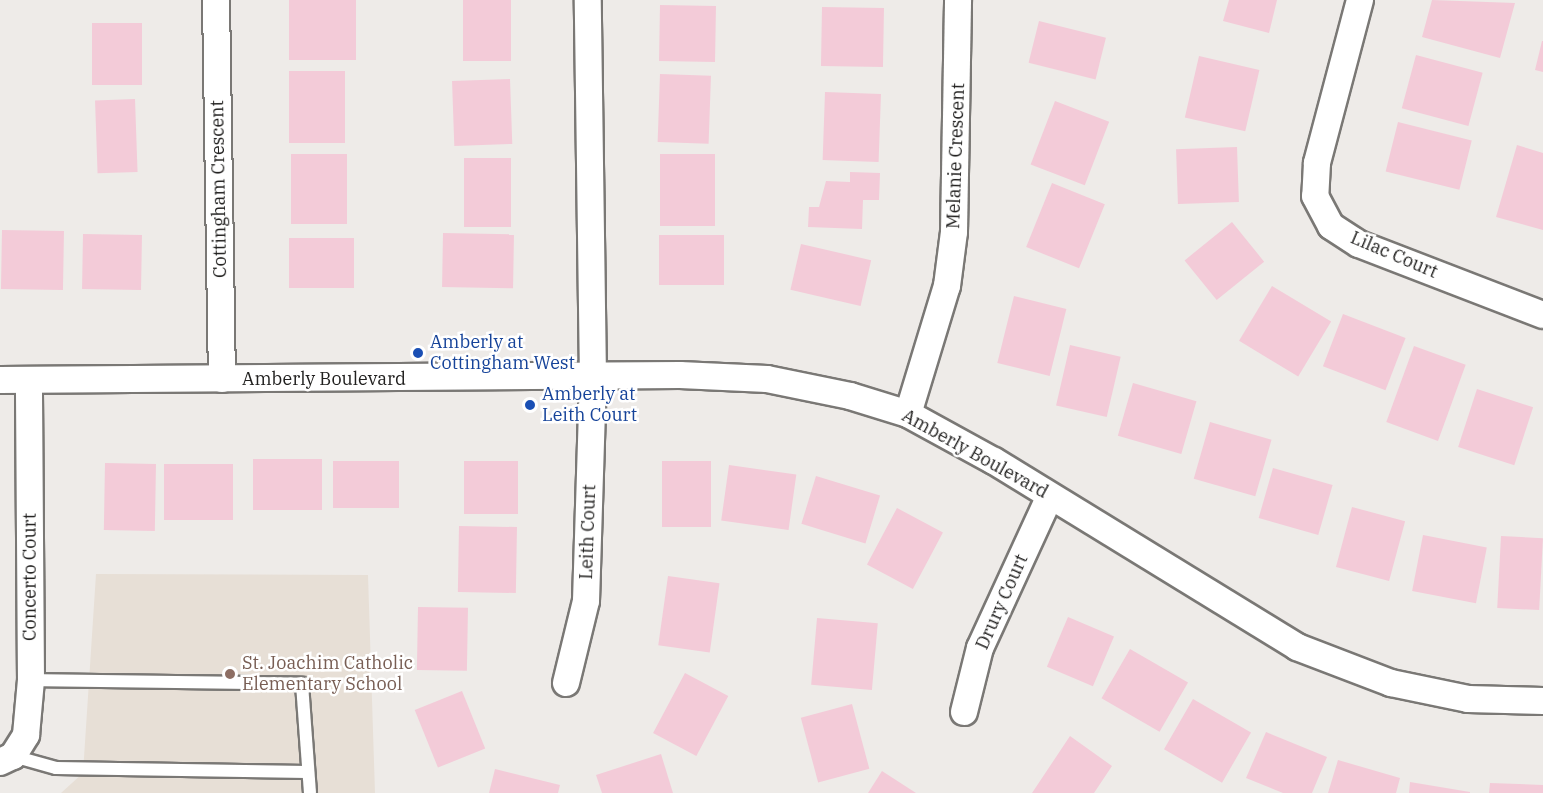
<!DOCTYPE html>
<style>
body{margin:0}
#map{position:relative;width:1543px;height:793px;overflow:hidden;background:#eeebe8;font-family:"IBM Plex Serif",serif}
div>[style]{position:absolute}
.built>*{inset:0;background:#e7dfd6}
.building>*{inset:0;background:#f3cbd8;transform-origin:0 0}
.roads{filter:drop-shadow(2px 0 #7a7875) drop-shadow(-2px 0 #7a7875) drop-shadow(0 2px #7a7875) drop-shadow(0 -2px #7a7875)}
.service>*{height:12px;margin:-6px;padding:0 6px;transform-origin:6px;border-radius:6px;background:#fff}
.minor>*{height:26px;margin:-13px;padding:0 13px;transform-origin:13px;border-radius:13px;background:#fff}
.dots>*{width:16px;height:16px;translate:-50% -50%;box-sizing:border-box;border:3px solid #fff;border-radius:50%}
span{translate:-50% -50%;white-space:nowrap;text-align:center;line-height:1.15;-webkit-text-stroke:5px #fff;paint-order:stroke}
.street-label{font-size:18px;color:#21201f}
.transit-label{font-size:18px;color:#164399}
.left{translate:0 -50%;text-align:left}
.education-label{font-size:18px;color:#785e54}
</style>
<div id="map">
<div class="built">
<div style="clip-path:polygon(96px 574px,368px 575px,375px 793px,61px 793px,83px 773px)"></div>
</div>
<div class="building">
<div style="left:289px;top:0;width:67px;height:60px"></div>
<div style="left:463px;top:0;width:48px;height:61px"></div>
<div style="clip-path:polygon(1229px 0,1277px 0,1269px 33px,1223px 21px)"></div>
<div style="clip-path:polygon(1432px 0,1515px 3px,1500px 58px,1422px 37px)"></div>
<div style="left:660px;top:5px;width:56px;height:56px;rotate:1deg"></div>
<div style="left:822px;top:7px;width:62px;height:59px;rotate:1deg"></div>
<div style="left:1039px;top:21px;width:69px;height:43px;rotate:14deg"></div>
<div style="left:92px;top:23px;width:50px;height:62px"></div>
<div style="clip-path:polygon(1542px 41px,1543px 41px,1543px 72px,1535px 70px)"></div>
<div style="left:1416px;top:55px;width:69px;height:55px;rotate:15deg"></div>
<div style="left:1199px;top:56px;width:62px;height:63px;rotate:13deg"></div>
<div style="left:289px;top:71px;width:56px;height:72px"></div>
<div style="left:660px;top:74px;width:51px;height:68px;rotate:2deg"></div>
<div style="left:510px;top:79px;width:65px;height:58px;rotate:88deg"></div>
<div style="left:825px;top:92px;width:56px;height:68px;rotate:2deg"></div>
<div style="left:135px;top:99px;width:73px;height:40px;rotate:88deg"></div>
<div style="left:1055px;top:101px;width:58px;height:68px;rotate:21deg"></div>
<div style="left:1398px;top:122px;width:76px;height:51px;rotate:14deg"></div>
<div style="clip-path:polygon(1517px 145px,1543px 153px,1543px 230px,1496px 217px)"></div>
<div style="left:1237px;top:147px;width:55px;height:61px;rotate:88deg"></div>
<div style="left:291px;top:154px;width:56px;height:70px"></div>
<div style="left:660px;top:154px;width:55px;height:72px"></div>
<div style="left:464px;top:158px;width:47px;height:69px"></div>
<div style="clip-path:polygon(850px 172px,880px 173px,879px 200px,863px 200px,862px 229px,808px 227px,809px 207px,819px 207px,826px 181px,850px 182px)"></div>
<div style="left:1052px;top:183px;width:57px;height:69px;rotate:22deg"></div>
<div style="left:1232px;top:222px;width:51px;height:61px;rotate:51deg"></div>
<div style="left:2px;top:230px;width:62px;height:59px;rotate:1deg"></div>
<div style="left:443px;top:233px;width:71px;height:54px;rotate:1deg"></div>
<div style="left:83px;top:234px;width:59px;height:55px;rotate:1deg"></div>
<div style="left:659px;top:235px;width:65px;height:50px"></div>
<div style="left:289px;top:238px;width:65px;height:50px"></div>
<div style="left:801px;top:244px;width:72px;height:47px;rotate:13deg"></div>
<div style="left:1272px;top:286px;width:69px;height:64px;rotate:31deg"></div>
<div style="left:1014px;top:296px;width:54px;height:69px;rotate:14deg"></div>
<div style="left:1343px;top:314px;width:67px;height:56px;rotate:21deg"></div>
<div style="left:1070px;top:345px;width:52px;height:62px;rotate:13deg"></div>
<div style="left:1414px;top:346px;width:55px;height:81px;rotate:20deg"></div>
<div style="left:1133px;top:383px;width:66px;height:55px;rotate:16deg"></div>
<div style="left:1477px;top:389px;width:59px;height:61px;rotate:18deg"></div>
<div style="left:1210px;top:422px;width:64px;height:59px;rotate:16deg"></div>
<div style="left:253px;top:459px;width:69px;height:51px"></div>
<div style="left:333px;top:461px;width:66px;height:47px"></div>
<div style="left:518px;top:461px;width:53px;height:54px;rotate:90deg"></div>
<div style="left:711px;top:461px;width:66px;height:49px;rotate:90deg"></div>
<div style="left:105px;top:463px;width:51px;height:67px;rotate:1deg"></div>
<div style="left:164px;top:464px;width:69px;height:56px"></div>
<div style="left:729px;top:465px;width:68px;height:56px;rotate:8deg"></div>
<div style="left:1273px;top:468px;width:62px;height:52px;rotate:16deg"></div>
<div style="left:816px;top:476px;width:67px;height:50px;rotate:17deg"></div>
<div style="left:1352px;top:507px;width:55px;height:62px;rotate:15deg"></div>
<div style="left:897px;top:508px;width:52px;height:64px;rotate:28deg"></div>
<div style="left:459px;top:526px;width:58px;height:66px;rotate:1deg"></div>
<div style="left:1423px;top:535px;width:65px;height:57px;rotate:11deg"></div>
<div style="left:1501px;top:536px;width:42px;height:72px;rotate:3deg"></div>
<div style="left:668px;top:576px;width:52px;height:70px;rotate:8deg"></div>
<div style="left:418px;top:607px;width:50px;height:63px;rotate:1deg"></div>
<div style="left:1068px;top:617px;width:50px;height:54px;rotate:23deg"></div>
<div style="left:817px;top:618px;width:61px;height:67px;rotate:5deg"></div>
<div style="left:1130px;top:649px;width:67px;height:57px;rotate:30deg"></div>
<div style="left:685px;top:673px;width:49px;height:68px;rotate:28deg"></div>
<div style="left:462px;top:691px;width:62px;height:51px;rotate:68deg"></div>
<div style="left:1193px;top:699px;width:67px;height:58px;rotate:30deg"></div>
<div style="left:852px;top:704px;width:67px;height:53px;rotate:75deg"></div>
<div style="clip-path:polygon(1266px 732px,1327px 757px,1312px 793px,1283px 793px,1246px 778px)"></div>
<div style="clip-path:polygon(1070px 736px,1112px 766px,1094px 793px,1032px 793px)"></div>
<div style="clip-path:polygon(661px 754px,673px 793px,602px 793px,596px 775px)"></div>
<div style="clip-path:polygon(1338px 760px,1400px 778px,1396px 793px,1328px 793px)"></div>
<div style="clip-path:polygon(495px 769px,560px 785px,558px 793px,489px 793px)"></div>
<div style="clip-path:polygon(882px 771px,916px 793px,868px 793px)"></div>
<div style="clip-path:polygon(1410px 782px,1470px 792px,1470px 793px,1409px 793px)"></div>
<div style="clip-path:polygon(1490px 783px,1543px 785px,1543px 793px,1489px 793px)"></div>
</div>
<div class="roads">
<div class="service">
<div style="left:31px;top:680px;width:271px;rotate:0.8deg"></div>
<div style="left:302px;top:684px;width:109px;rotate:85.8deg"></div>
<div style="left:13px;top:756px;width:45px;rotate:15.6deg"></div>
<div style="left:56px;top:768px;width:251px;rotate:0.9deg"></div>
</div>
<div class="minor">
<div style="left:216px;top:0;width:379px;rotate:89.1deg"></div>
<div style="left:1360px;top:0;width:169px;rotate:104.8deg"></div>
<div style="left:1317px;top:163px;width:33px;rotate:93deg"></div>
<div style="left:1315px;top:196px;width:34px;rotate:62deg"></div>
<div style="left:1331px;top:226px;width:33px;rotate:33deg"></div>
<div style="left:1359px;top:244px;width:197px;rotate:21.1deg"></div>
<div style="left:0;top:380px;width:680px;rotate:-0.42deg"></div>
<div style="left:680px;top:375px;width:87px;rotate:2.6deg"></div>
<div style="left:767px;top:379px;width:85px;rotate:11.6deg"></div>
<div style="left:850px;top:396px;width:61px;rotate:17.2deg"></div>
<div style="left:908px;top:414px;width:98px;rotate:28.7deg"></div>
<div style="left:994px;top:461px;width:356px;rotate:31.5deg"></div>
<div style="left:1297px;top:647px;width:101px;rotate:21deg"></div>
<div style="left:1391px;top:683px;width:79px;rotate:11.7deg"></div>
<div style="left:1468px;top:699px;width:75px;rotate:1.5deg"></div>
<div style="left:908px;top:414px;width:134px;rotate:-73.1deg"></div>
<div style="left:947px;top:286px;width:54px;rotate:-82.6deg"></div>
<div style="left:954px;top:232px;width:232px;rotate:-89deg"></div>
<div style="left:566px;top:683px;width:84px;rotate:-76.3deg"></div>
<div style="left:586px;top:601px;width:223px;rotate:-88.2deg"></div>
<div style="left:593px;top:378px;width:378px;rotate:-90.8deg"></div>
<div style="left:964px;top:712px;width:66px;rotate:-76deg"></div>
<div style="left:980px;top:648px;width:167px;rotate:-65.3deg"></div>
<div style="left:0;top:762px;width:14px;rotate:-25deg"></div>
<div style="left:13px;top:756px;width:25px;rotate:-58deg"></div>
<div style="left:26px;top:735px;width:55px;rotate:-84.8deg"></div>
<div style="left:31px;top:680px;width:299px;rotate:-90.4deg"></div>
</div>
</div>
<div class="dots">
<div style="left:418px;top:353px;background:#1a4fb4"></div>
<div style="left:530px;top:405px;background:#1a4fb4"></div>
<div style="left:230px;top:674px;background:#8d6e63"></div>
</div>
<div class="street-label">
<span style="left:956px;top:156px;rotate:-88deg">Melanie Crescent</span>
<span style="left:219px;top:189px;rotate:-91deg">Cottingham Crescent</span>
<span style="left:1394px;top:255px;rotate:23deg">Lilac Court</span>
<span style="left:324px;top:379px">Amberly Boulevard</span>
<span style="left:975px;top:454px;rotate:29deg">Amberly Boulevard</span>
<span style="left:588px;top:532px;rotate:-88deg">Leith Court</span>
<span style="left:30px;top:577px;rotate:-90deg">Concerto Court</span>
<span style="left:1002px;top:602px;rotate:-66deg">Drury Court</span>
</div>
<div class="transit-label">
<span class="left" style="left:430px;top:353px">Amberly at<br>Cottingham West</span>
<span class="left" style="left:542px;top:405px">Amberly at<br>Leith Court</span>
</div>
<div class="education-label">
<span class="left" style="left:242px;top:674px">St. Joachim Catholic<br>Elementary School</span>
</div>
</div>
